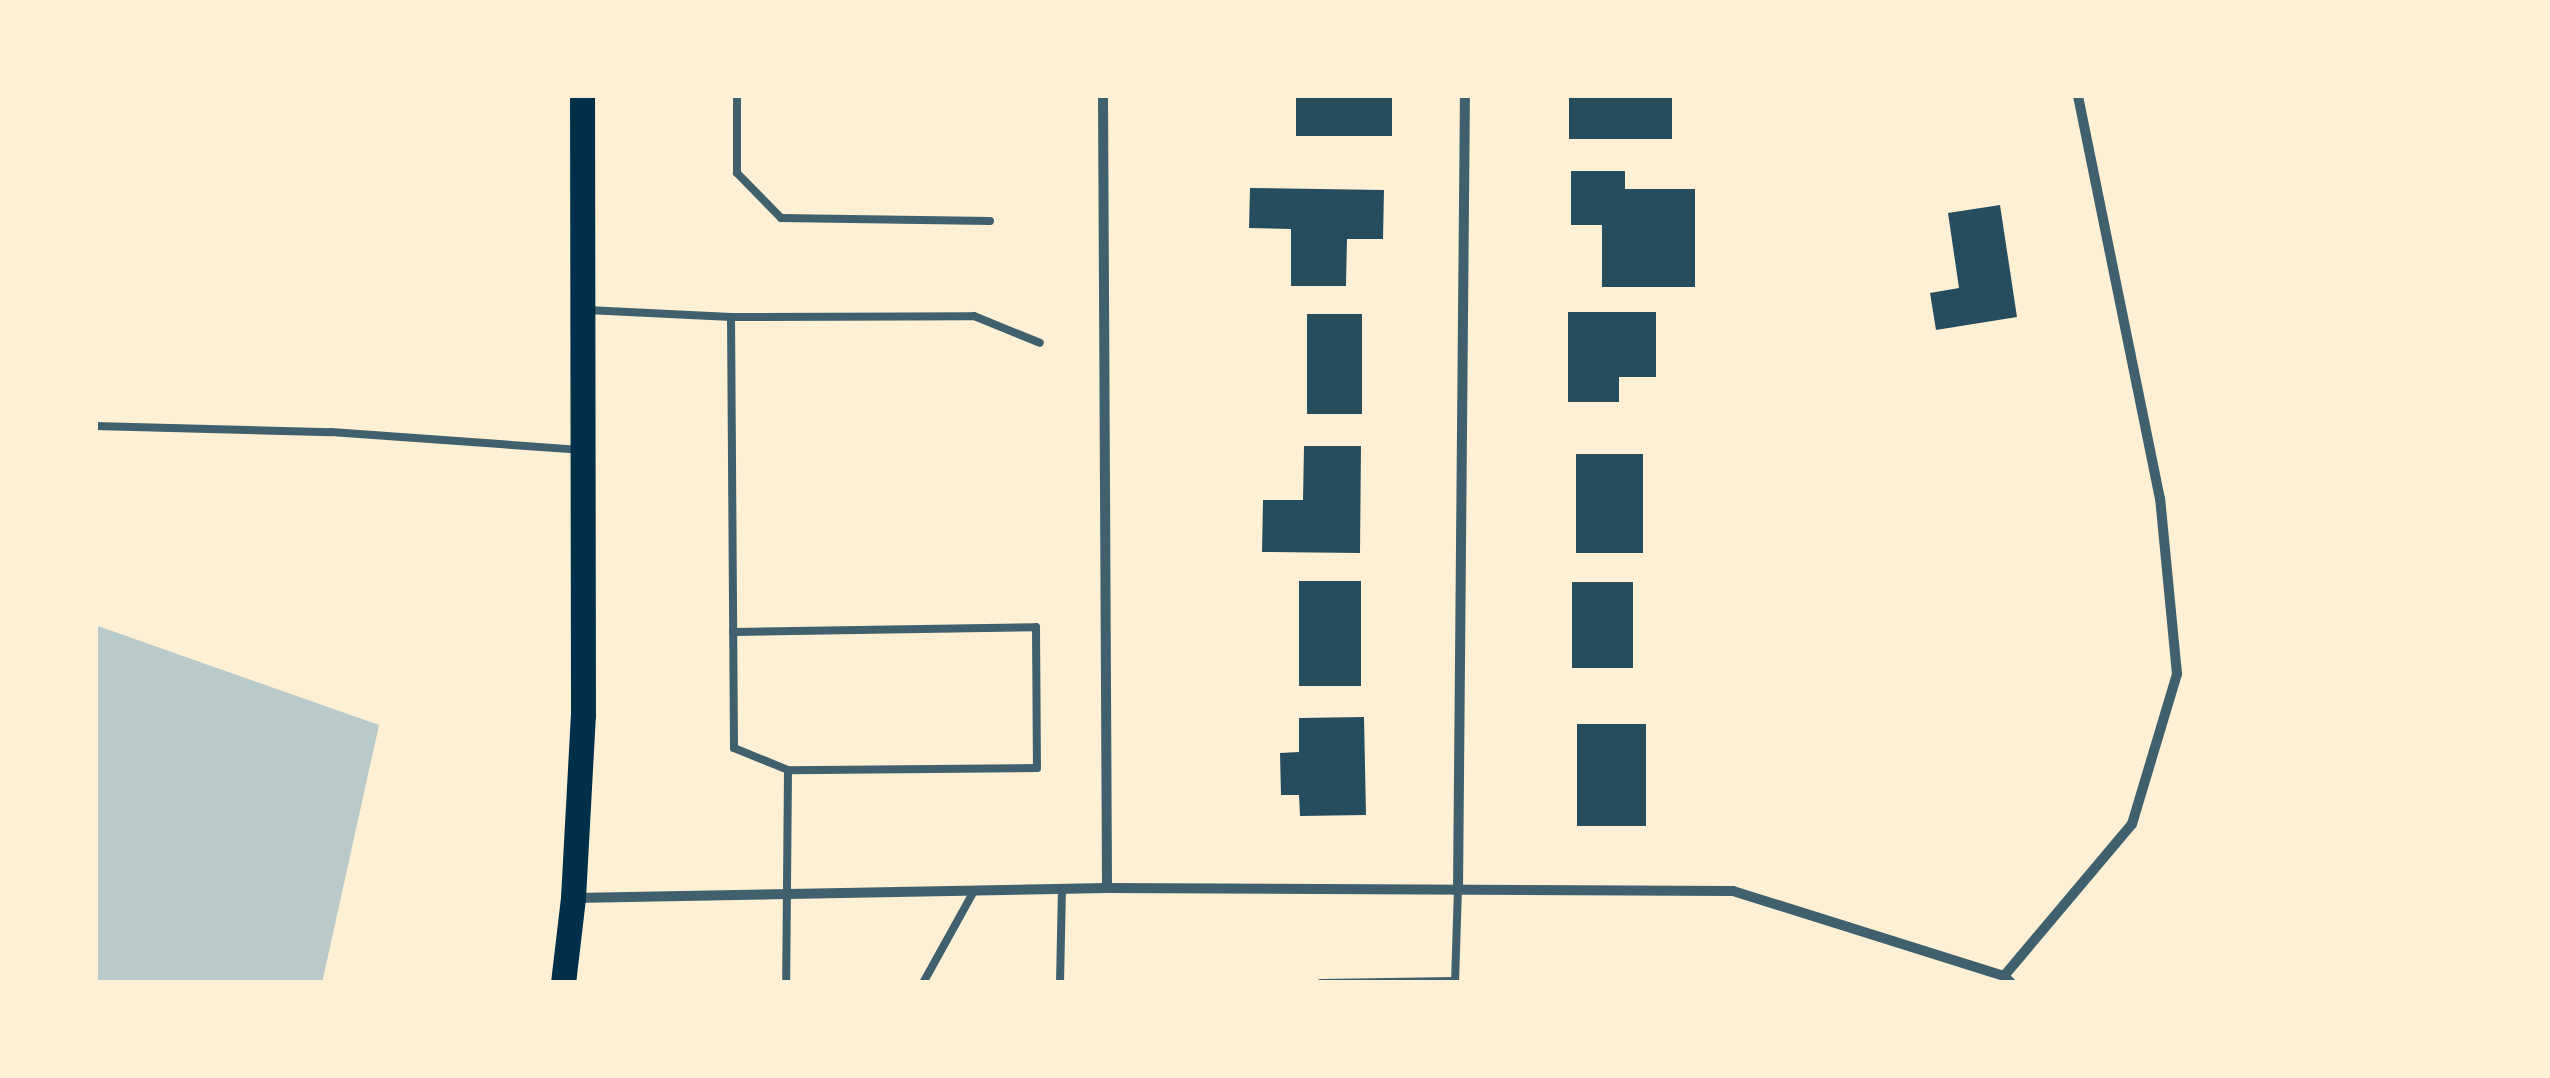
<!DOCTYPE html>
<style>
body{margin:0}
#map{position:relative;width:2550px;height:1078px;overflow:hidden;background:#fdf0d5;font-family:Rubik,sans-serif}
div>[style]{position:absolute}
.green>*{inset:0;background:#b9caca}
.building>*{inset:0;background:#264d5e;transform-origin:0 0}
.service>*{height:8px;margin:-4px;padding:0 4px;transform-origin:4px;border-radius:4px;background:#3f606c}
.minor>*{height:10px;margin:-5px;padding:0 5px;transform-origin:5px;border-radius:5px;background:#3f606c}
.primary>*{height:25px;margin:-12.5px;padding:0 12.5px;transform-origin:12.5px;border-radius:12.5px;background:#003049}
span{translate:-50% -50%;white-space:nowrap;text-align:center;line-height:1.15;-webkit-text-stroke:9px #fdf0d5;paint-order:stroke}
.frame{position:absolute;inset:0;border:98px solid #fdf0d5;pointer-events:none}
</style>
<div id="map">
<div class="green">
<div style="clip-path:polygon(95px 625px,379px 725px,322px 983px,95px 983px)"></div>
</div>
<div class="building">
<div style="left:1296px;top:95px;width:96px;height:41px"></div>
<div style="left:1569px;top:95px;width:103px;height:44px"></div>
<div style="clip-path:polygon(1571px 171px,1625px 171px,1625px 189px,1695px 189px,1695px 287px,1602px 287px,1602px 225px,1571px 225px)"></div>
<div style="clip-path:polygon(1250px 188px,1384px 190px,1383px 239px,1347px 239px,1346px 286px,1291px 286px,1291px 229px,1249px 228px)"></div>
<div style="clip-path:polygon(2000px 205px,2017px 317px,1936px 330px,1930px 293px,1959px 288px,1948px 213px)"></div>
<div style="clip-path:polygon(1568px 312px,1656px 312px,1656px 377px,1619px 377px,1619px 402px,1568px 402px)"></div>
<div style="left:1307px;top:314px;width:55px;height:100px"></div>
<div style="clip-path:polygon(1304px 446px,1361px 446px,1360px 553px,1262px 552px,1263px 500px,1303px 500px)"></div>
<div style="left:1576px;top:454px;width:67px;height:99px"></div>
<div style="left:1299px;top:581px;width:62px;height:105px"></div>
<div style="left:1572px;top:582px;width:61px;height:86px"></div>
<div style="clip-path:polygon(1364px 717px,1366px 815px,1300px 816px,1299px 795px,1281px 795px,1280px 753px,1299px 752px,1299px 718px)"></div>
<div style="left:1577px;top:724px;width:69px;height:102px"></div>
</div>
<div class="service">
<div style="left:737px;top:95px;width:78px;rotate:90deg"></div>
<div style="left:737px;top:173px;width:63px;rotate:45.6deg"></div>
<div style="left:781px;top:218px;width:209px;rotate:0.8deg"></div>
<div style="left:587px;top:310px;width:144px;rotate:2.8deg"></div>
<div style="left:731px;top:317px;width:431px;rotate:89.6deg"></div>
<div style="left:734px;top:748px;width:58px;rotate:22.2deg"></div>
<div style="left:788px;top:770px;width:213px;rotate:90.5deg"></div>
<div style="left:731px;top:317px;width:243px;rotate:-0.2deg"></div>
<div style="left:974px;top:316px;width:71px;rotate:22.2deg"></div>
<div style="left:95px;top:426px;width:236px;rotate:1.5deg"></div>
<div style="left:331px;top:432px;width:250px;rotate:4.1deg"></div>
<div style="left:733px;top:632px;width:303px;rotate:-0.9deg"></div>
<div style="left:1036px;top:627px;width:141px;rotate:89.6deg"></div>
<div style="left:1037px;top:768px;width:249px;rotate:179.5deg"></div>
<div style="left:923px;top:983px;width:105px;rotate:-61deg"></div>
<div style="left:1060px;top:983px;width:94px;rotate:-88.8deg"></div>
<div style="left:1321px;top:983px;width:134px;rotate:-0.9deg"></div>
<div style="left:1455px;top:983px;width:93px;rotate:-88.2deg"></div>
</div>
<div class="minor">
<div style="left:1103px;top:95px;width:793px;rotate:89.71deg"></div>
<div style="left:1458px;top:890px;width:795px;rotate:-89.5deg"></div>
<div style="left:574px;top:898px;width:533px;rotate:-1.07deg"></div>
<div style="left:1107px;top:888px;width:626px;rotate:0.27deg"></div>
<div style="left:1733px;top:891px;width:284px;rotate:17.4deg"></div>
<div style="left:2004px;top:976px;width:10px;rotate:45deg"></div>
<div style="left:2004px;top:976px;width:199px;rotate:-49.9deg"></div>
<div style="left:2132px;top:824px;width:157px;rotate:-73.3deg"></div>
<div style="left:2177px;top:674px;width:176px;rotate:-95.5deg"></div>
<div style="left:2160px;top:499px;width:412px;rotate:-101.5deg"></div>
</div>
<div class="primary">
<div style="left:563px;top:983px;width:86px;rotate:-83.3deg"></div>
<div style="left:573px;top:898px;width:183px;rotate:-86.9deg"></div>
<div style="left:583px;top:715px;width:620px;rotate:-90.09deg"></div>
</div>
<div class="frame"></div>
</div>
